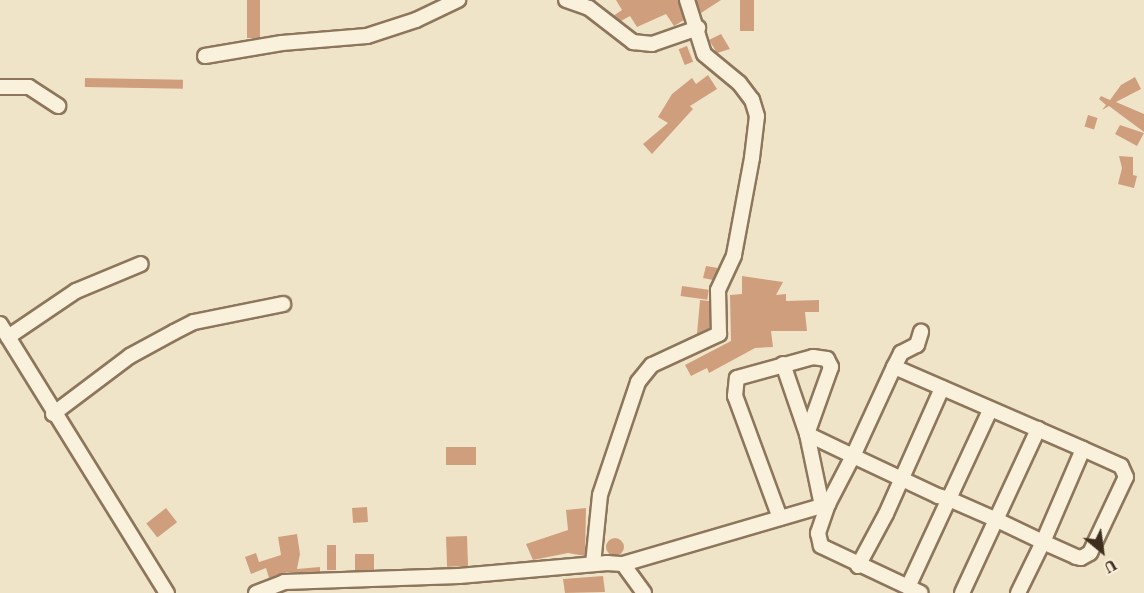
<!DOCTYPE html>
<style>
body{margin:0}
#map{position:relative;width:1144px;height:593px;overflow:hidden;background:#f0e4c8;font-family:"Source Serif 4",serif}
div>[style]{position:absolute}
.building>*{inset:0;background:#cf9f7d;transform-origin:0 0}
.round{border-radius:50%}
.roads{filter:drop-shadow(2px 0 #8d765c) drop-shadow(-2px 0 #8d765c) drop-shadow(0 2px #8d765c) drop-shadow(0 -2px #8d765c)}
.minor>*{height:14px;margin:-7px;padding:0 7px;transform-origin:7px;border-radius:7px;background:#faf1dc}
span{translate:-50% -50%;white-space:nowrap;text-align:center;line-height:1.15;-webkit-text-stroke:5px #f7eed8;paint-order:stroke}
.north{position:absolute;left:1072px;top:521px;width:60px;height:60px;-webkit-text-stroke:4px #f7eed8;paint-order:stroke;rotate:151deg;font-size:16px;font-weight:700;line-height:24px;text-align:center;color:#3d2e20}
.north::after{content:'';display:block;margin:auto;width:21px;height:27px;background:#3d2e20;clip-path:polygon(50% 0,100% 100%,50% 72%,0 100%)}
</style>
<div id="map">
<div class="building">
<div style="left:247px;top:0;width:13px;height:38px"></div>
<div style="clip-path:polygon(616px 0,678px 0,684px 20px,674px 26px,666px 14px,637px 27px,630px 16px,621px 21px,613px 16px,622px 10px)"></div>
<div style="clip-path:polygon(696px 0,721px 0,701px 13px)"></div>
<div style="left:740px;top:0;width:14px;height:31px"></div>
<div style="clip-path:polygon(721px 34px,730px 49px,717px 53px,709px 40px)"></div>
<div style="left:687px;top:46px;width:17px;height:9px;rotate:69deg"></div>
<div style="clip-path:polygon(708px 75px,717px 89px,690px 106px,693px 109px,652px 154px,643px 144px,668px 123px,658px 117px,672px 94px,692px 78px,696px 84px)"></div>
<div style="clip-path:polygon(1135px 77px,1141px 89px,1116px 102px,1144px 114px,1144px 132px,1109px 106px,1102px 110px,1106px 105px,1099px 99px,1101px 96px,1110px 100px,1121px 85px)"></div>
<div style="left:85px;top:78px;width:98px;height:9px;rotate:1deg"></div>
<div style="left:1088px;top:115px;width:10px;height:12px;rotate:17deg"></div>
<div style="clip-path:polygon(1120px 125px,1144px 133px,1137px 146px,1115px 134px)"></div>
<div style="clip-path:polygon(1119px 156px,1133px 157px,1133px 175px,1137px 176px,1134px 188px,1118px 184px,1122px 168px)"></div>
<div style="clip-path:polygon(706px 266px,718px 268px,713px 280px,703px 278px)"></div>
<div style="clip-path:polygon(742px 276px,783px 282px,776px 295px,786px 294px,786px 301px,819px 300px,819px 312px,805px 312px,807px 331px,771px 331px,773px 347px,755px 348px,709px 373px,707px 368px,691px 376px,685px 365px,731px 341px,730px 295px,742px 294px)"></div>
<div style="left:682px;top:286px;width:27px;height:10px;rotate:8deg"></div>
<div style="clip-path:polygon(700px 300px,709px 301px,710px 328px,697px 334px)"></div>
<div style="left:446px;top:447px;width:30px;height:18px"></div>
<div style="left:367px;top:507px;width:15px;height:15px;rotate:86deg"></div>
<div style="left:166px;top:508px;width:18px;height:25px;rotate:52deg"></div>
<div style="clip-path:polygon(586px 508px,585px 556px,568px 553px,533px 560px,526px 544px,568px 530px,566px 510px)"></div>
<div style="clip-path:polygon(297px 534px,300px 554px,297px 569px,320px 567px,320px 572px,287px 572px,269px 578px,266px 568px,251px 574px,245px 557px,256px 553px,259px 562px,281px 555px,278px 537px)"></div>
<div style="left:467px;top:536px;width:30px;height:21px;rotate:88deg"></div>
<div class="round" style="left:606px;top:538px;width:18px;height:18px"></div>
<div style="left:327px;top:545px;width:9px;height:25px"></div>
<div style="left:355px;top:554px;width:19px;height:17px"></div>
<div style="clip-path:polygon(603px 576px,605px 592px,565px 593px,563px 579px)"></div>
</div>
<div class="roads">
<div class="minor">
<div style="left:566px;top:0;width:24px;rotate:19deg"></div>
<div style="left:589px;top:8px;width:56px;rotate:37.7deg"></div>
<div style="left:633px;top:42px;width:19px;rotate:6deg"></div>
<div style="left:652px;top:44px;width:49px;rotate:-19.2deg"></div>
<div style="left:205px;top:56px;width:78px;rotate:-9.6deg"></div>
<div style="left:282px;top:43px;width:85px;rotate:-4.7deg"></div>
<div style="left:367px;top:36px;width:52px;rotate:-18.1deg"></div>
<div style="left:416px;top:20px;width:47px;rotate:-25.5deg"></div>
<div style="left:0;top:87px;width:29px"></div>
<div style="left:29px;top:87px;width:35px;rotate:33deg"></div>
<div style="left:0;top:324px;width:317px;rotate:58.2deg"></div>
<div style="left:8px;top:337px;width:82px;rotate:-34.1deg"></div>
<div style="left:76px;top:291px;width:70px;rotate:-22.6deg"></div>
<div style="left:783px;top:364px;width:74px;rotate:71.1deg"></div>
<div style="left:807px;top:434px;width:74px;rotate:78.2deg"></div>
<div style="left:894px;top:367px;width:16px;rotate:-63deg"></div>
<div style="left:901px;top:353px;width:18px;rotate:-27deg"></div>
<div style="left:917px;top:345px;width:14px;rotate:-73deg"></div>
<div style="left:53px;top:414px;width:96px;rotate:-37deg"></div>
<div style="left:130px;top:356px;width:50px;rotate:-28.6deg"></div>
<div style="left:174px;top:332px;width:22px;rotate:-27deg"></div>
<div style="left:194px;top:322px;width:91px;rotate:-11.4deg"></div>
<div style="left:807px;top:434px;width:51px;rotate:25.6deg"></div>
<div style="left:853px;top:456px;width:54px;rotate:117.5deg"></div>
<div style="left:828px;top:504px;width:31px;rotate:109deg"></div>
<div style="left:818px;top:533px;width:13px;rotate:77deg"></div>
<div style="left:821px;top:546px;width:110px;rotate:25.2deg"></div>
<div style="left:780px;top:518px;width:130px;rotate:-110.2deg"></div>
<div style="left:735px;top:396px;width:18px;rotate:-84deg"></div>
<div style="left:737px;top:378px;width:79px;rotate:-15.4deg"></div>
<div style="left:813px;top:357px;width:14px;rotate:8deg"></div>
<div style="left:827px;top:359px;width:9px;rotate:63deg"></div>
<div style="left:831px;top:367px;width:71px;rotate:109.7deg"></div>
<div style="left:593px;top:564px;width:69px;rotate:-84.2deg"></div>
<div style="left:600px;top:495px;width:119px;rotate:-71.4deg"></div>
<div style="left:638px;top:382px;width:22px;rotate:-51deg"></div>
<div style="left:652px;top:365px;width:74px;rotate:-24.8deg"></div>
<div style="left:719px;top:334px;width:44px;rotate:-91.3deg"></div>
<div style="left:718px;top:290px;width:38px;rotate:-65deg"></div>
<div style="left:734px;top:255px;width:99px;rotate:-79.5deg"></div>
<div style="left:752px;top:158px;width:42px;rotate:-83.2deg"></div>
<div style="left:757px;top:116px;width:17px;rotate:-107deg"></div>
<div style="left:752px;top:100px;width:21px;rotate:-127deg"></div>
<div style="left:739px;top:83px;width:45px;rotate:-140.4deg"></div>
<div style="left:704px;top:54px;width:57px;rotate:-107.5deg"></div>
<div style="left:623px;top:564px;width:214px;rotate:-16.3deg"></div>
<div style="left:858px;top:566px;width:59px;rotate:-61.7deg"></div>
<div style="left:886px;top:514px;width:138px;rotate:-66deg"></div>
<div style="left:908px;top:587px;width:195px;rotate:-65.1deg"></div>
<div style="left:256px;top:593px;width:30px;rotate:-21deg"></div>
<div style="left:284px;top:582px;width:175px;rotate:-2deg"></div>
<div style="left:459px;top:576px;width:149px;rotate:-5deg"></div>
<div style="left:607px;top:563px;width:16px;rotate:4deg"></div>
<div style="left:623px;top:564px;width:36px;rotate:54deg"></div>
<div style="left:962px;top:593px;width:181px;rotate:-65.1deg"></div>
<div style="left:1018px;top:593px;width:57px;rotate:-63.9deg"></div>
<div style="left:1043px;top:542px;width:101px;rotate:-66.7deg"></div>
<div style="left:1083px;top:449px;width:206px;rotate:-156.5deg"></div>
<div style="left:894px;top:367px;width:98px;rotate:114.7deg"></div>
<div style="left:853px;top:456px;width:94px;rotate:25.2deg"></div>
<div style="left:938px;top:496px;width:11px;rotate:15deg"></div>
<div style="left:949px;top:499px;width:52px;rotate:23.6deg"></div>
<div style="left:997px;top:520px;width:51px;rotate:25.6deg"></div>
<div style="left:1043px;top:542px;width:36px;rotate:24deg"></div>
<div style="left:1076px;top:557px;width:5px;rotate:11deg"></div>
<div style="left:1081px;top:558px;width:10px;rotate:-29deg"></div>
<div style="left:1090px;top:553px;width:84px;rotate:-64.7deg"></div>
<div style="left:1126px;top:477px;width:12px;rotate:-114deg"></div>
<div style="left:1121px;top:466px;width:42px;rotate:-155.9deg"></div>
</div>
</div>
<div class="north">U</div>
</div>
